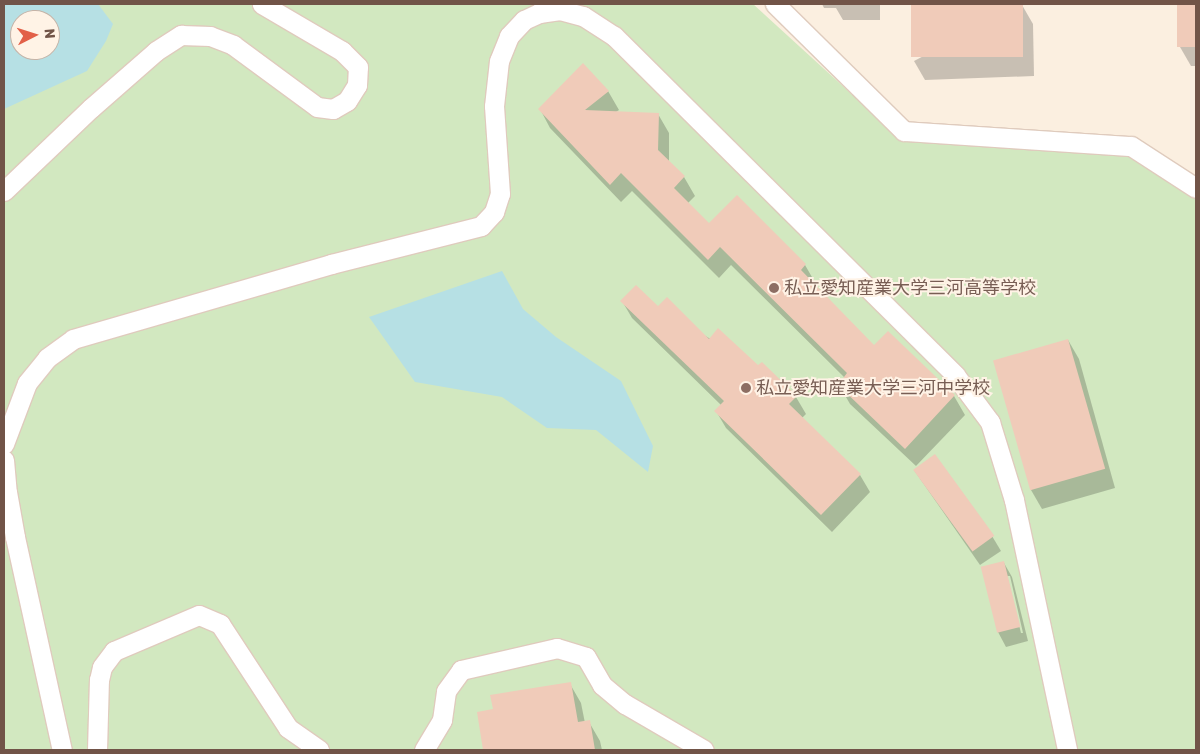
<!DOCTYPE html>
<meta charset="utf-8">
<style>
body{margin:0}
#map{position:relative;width:1200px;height:754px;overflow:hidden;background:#fbefe0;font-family:Rubik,"Noto Sans JP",sans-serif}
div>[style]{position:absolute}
.green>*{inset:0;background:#d2e8c0}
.water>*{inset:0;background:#b6e0e4}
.shadow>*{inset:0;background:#0003}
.building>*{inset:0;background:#f0cbb9;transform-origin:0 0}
.roads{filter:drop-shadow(1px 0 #dfcbbd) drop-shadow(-1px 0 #dfcbbd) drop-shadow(0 1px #dfcbbd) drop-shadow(0 -1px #dfcbbd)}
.street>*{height:19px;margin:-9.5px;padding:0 9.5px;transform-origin:9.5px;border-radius:9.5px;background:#fff}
.dots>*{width:14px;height:14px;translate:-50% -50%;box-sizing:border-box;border:2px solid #fff3e6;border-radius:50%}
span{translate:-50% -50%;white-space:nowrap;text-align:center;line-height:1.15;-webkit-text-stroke:4px #fff3e6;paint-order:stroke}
.education-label{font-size:18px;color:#785e54}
.left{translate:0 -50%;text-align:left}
.frame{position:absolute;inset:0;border:5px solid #715448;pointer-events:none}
.north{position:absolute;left:10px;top:10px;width:50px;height:50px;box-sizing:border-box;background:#fff3e6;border:1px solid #c6b3a7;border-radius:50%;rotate:85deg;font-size:14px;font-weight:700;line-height:20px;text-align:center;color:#715448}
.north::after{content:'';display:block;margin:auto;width:18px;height:22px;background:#e26048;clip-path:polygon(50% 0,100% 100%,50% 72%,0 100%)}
</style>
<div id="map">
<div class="green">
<div style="clip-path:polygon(evenodd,4px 4px,753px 4px,903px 141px,1119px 149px,1196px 199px,1196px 750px,4px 750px,4px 4px,20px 20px,50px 20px,50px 50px,20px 50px,20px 20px)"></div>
</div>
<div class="water">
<div style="clip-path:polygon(evenodd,4px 4px,98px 4px,113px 24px,106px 41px,87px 71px,4px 109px,4px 4px,20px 20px,50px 20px,50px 50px,20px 50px,20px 20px)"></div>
<div style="clip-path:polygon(502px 271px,523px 309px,556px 337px,621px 381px,653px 446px,648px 472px,596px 430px,547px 428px,502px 397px,415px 382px,369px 317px)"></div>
</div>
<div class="shadow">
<div style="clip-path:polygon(822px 4px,880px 4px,880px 20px,843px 20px,836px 8px,824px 8px)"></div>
<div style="clip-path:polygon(1178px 4px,1196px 4px,1196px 66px,1191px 66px,1180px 47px)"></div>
<div style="clip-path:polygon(1022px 5px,1033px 24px,1034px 76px,925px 80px,914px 61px)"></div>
<div style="clip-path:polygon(608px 91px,619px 110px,616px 112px,658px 114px,669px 133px,669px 162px,684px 177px,695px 196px,688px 203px,709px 225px,737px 197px,805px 265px,816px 284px,815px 285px,874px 347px,954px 396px,965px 415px,916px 466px,850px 404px,839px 385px,845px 378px,731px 265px,719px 278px,632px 191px,621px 202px,550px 128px,540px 109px)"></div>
<div style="clip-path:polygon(622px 301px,658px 308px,758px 367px,796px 397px,806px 414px,802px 418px,860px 475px,870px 492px,832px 532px,726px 428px,716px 411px,721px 405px,632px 318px)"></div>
<div style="clip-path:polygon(1068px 340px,1079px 359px,1115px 488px,1042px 509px,1031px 490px)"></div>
<div style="clip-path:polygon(914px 470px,992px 536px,1001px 551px,980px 565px)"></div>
<div style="clip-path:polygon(evenodd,1004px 563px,1012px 577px,1028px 641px,1006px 647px,998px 632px,1004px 563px,1007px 576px,1010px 576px,1023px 633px,1021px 633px,1007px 576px)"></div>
<div style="clip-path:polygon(570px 684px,581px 703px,585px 723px,589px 722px,600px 741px,602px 750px,485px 750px,479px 713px,494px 710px)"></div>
</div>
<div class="building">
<div style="left:1023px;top:4px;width:53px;height:112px;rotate:90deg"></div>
<div style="left:1177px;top:4px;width:19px;height:43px"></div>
<div style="clip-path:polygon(583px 63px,609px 91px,585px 110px,659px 113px,658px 150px,685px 176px,674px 188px,709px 223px,737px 195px,806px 264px,801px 270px,874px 345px,888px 331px,955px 395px,905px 449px,838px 385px,847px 373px,720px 247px,708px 260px,621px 173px,610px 185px,538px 109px)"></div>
<div style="clip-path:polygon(636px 285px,658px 306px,667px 297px,709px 339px,718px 328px,758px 365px,762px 362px,797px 396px,789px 404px,861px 474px,821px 515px,714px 411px,724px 401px,620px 301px)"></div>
<div style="left:1068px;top:339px;width:135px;height:78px;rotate:74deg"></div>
<div style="left:935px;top:454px;width:101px;height:27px;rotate:54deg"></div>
<div style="left:1004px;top:561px;width:68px;height:24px;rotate:76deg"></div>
<div style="clip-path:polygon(571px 682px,578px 722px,590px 720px,595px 750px,483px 750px,477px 712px,493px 709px,490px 695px)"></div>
</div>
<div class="roads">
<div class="street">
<div style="left:775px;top:4px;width:181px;rotate:44.6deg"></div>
<div style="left:904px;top:131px;width:227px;rotate:3.8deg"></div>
<div style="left:1131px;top:146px;width:77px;rotate:32.9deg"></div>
<div style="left:4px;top:191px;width:120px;rotate:-43.7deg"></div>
<div style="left:91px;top:108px;width:86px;rotate:-41.2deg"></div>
<div style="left:156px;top:51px;width:30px;rotate:-33deg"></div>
<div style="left:181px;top:35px;width:29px;rotate:2deg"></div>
<div style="left:210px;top:36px;width:25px;rotate:21deg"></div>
<div style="left:233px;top:45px;width:104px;rotate:36.4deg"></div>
<div style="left:317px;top:107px;width:16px;rotate:7deg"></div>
<div style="left:333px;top:109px;width:16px;rotate:-30deg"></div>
<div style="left:347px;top:101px;width:19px;rotate:-58deg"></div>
<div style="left:357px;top:85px;width:18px;rotate:-87deg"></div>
<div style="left:358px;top:67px;width:23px;rotate:-135deg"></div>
<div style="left:342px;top:51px;width:93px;rotate:-149.6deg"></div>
<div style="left:4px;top:444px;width:65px;rotate:-69.3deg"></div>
<div style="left:27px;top:383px;width:32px;rotate:-51deg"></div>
<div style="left:47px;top:358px;width:32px;rotate:-36deg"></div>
<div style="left:73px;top:339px;width:269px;rotate:-16.2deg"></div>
<div style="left:331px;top:264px;width:155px;rotate:-14.2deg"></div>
<div style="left:481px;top:226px;width:19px;rotate:-47deg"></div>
<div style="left:494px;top:212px;width:19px;rotate:-72deg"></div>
<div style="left:500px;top:194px;width:88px;rotate:-93.9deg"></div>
<div style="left:494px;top:106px;width:45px;rotate:-83.7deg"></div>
<div style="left:499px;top:61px;width:27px;rotate:-68deg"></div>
<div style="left:509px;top:36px;width:22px;rotate:-47deg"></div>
<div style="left:524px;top:20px;width:17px;rotate:-25deg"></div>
<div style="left:539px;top:13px;width:21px;rotate:-8deg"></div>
<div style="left:560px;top:10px;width:24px;rotate:15deg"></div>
<div style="left:583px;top:16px;width:37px;rotate:33deg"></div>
<div style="left:614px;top:36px;width:481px;rotate:44.8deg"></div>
<div style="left:955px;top:375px;width:59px;rotate:53.3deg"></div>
<div style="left:990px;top:422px;width:82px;rotate:72.9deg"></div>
<div style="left:1014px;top:500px;width:256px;rotate:78deg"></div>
<div style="left:4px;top:460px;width:32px;rotate:85deg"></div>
<div style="left:7px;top:492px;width:46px;rotate:79.9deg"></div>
<div style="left:15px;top:537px;width:218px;rotate:77.6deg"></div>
<div style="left:97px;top:750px;width:70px;rotate:-88.4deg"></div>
<div style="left:99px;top:680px;width:13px;rotate:-77deg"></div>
<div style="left:102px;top:667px;width:20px;rotate:-53deg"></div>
<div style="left:114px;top:651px;width:92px;rotate:-23deg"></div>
<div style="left:199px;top:615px;width:23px;rotate:23deg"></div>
<div style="left:220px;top:624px;width:124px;rotate:56.8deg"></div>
<div style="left:288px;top:728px;width:38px;rotate:35deg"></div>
<div style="left:424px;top:750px;width:35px;rotate:-59deg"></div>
<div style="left:442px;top:720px;width:29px;rotate:-82deg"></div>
<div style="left:446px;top:691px;width:26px;rotate:-54deg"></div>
<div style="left:461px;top:670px;width:98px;rotate:-12.9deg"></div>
<div style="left:557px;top:648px;width:30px;rotate:17deg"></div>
<div style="left:586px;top:657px;width:32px;rotate:60deg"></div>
<div style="left:602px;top:685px;width:30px;rotate:40deg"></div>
<div style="left:625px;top:704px;width:91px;rotate:30.2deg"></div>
</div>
</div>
<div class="dots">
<div style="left:774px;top:288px;background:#8d6e63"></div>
<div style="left:746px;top:388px;background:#8d6e63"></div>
</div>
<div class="education-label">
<span class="left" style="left:784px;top:288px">私立愛知産業大学三河高等学校</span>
<span class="left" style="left:756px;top:388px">私立愛知産業大学三河中学校</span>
</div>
<div class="frame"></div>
<div class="north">N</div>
</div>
